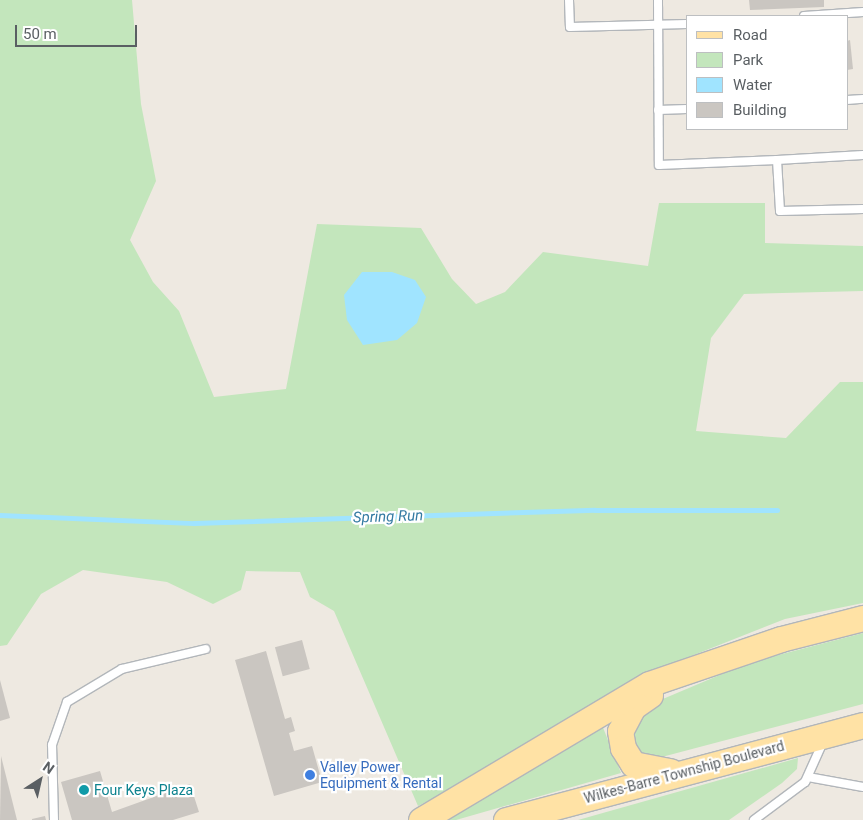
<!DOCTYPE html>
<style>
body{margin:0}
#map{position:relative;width:863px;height:820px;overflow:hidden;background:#eee9e1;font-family:Roboto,sans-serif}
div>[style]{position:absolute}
.green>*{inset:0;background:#c3e6bc}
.water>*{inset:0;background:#a0e4ff}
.stream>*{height:5px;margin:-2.5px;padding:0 2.5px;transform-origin:2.5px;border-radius:2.5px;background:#a0e4ff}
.building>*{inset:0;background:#cac6c1;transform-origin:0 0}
.roads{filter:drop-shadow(1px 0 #b2b6ba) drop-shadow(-1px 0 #b2b6ba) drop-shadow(0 1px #b2b6ba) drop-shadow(0 -1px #b2b6ba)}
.service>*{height:8px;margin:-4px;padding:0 4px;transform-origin:4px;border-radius:4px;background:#fff}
.primary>*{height:25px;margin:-12.5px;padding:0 12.5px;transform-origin:12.5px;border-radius:12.5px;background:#ffe2a5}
.dots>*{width:14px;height:14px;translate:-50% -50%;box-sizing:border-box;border:2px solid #fff;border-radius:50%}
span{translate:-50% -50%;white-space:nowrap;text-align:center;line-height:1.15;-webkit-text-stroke:4.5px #fff;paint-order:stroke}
.shop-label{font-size:14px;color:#366cbe}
.left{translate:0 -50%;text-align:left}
.street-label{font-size:14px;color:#5a5f63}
.culture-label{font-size:14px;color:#0d838f}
.water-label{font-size:15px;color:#357ba3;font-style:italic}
.legend{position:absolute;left:686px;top:15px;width:162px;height:115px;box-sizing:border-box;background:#fff;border:1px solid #bdbfc1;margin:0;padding:6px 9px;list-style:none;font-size:15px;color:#5a5f63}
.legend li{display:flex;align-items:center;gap:10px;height:25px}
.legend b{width:25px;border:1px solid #bdbfc1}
.north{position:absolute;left:15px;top:755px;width:50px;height:50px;-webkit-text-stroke:4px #fff;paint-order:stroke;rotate:35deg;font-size:14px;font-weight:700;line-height:20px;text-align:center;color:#5a5f63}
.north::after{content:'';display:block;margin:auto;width:18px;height:22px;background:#5a5f63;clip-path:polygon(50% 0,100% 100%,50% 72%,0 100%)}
.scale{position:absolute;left:15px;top:25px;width:122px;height:22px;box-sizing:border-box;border:2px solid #5a5f63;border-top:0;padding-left:6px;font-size:15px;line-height:18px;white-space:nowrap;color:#5a5f63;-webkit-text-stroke:4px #fff;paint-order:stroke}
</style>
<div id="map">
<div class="green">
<div style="clip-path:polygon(0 0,132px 0,141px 104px,156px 181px,130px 240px,153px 282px,179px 311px,214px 397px,286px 389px,317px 224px,421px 228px,452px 279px,476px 304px,505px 292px,543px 252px,648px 266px,659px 203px,765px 203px,765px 243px,863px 246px,863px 291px,744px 294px,711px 338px,696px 431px,786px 438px,840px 382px,863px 382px,863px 603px,785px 619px,661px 668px,484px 773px,418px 806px,334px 611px,310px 597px,300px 572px,246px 571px,241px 590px,213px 604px,167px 582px,83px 570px,41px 594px,7px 645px,0 646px)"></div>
<div style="clip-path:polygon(863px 633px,863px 704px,658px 758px,645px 756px,635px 746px,631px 729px,651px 704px,748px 663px)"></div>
<div style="clip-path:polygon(602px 725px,621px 773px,456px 820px,440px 820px)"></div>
<div style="clip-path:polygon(798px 758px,797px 769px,782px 783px,729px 820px,578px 820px)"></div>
</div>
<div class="water">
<div style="clip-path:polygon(362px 272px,392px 272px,415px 280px,426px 297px,417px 323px,397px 340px,363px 345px,347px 320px,344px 295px)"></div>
</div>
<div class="stream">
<div style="left:0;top:515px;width:194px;rotate:2.4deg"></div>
<div style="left:194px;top:523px;width:401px;rotate:-1.9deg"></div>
<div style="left:595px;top:510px;width:182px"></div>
</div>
<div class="building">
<div style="clip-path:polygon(749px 0,824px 0,824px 7px,750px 10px)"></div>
<div style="clip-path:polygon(850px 40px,853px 69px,847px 70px,847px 41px)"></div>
<div style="left:302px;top:640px;width:30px;height:28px;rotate:75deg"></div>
<div style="clip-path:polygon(266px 651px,285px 719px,291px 717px,295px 731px,289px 733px,294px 751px,312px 746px,322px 782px,274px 796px,235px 660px)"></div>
<div style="clip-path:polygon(0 680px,10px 718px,0 721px)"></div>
<div style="clip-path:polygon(1px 756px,17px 820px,0 820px)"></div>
<div style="clip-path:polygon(100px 771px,112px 812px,190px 784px,199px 812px,173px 820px,72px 820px,61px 782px)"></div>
<div style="clip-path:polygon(45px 816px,46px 820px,32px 820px,32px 819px)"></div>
</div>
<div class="roads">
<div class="service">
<div style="left:569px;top:0;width:27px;rotate:88deg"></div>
<div style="left:570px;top:27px;width:117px;rotate:-1.5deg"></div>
<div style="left:658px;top:0;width:165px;rotate:89.7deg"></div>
<div style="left:659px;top:165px;width:118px;rotate:-2.4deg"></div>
<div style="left:777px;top:160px;width:51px;rotate:86.6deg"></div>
<div style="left:780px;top:211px;width:83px;rotate:-1.4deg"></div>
<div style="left:804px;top:16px;width:59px;rotate:-3.9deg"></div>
<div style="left:847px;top:100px;width:16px;rotate:-4deg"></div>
<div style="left:658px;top:110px;width:29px;rotate:-2deg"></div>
<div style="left:777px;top:160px;width:86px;rotate:-3.3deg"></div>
<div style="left:808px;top:777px;width:56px;rotate:10.3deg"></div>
<div style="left:54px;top:820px;width:75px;rotate:-91.5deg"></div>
<div style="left:52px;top:745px;width:46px;rotate:-70.8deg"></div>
<div style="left:67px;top:702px;width:64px;rotate:-31deg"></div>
<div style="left:122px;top:669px;width:86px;rotate:-13.4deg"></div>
<div style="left:754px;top:820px;width:64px;rotate:-36.7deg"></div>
<div style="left:805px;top:782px;width:44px;rotate:-65.8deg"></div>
</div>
<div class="primary">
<div style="left:650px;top:695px;width:21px;rotate:145deg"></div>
<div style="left:633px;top:707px;width:27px;rotate:118deg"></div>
<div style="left:620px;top:731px;width:17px;rotate:80deg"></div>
<div style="left:623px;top:748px;width:19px;rotate:58deg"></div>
<div style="left:633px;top:764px;width:38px;rotate:11deg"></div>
<div style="left:421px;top:820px;width:265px;rotate:-30.8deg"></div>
<div style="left:649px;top:684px;width:139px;rotate:-18.8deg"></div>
<div style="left:781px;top:639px;width:85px;rotate:-14.4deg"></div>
<div style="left:506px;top:820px;width:369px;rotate:-14.9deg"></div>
</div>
</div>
<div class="dots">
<div style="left:310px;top:775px;background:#3f7fe0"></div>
<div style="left:84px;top:790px;background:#0f9aa8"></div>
</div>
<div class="shop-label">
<span class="left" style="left:320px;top:775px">Valley Power<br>Equipment &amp; Rental</span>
</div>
<div class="street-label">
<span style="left:684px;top:772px;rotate:-15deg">Wilkes-Barre Township Boulevard</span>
</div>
<div class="culture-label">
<span class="left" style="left:94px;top:790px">Four Keys Plaza</span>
</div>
<div class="water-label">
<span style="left:388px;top:517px;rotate:-2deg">Spring Run</span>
</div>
<ul class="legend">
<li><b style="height:6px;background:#ffe2a5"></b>Road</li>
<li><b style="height:14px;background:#c3e6bc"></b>Park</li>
<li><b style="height:14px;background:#a0e4ff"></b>Water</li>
<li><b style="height:14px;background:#cac6c1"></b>Building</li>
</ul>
<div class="north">N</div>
<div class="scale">50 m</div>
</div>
